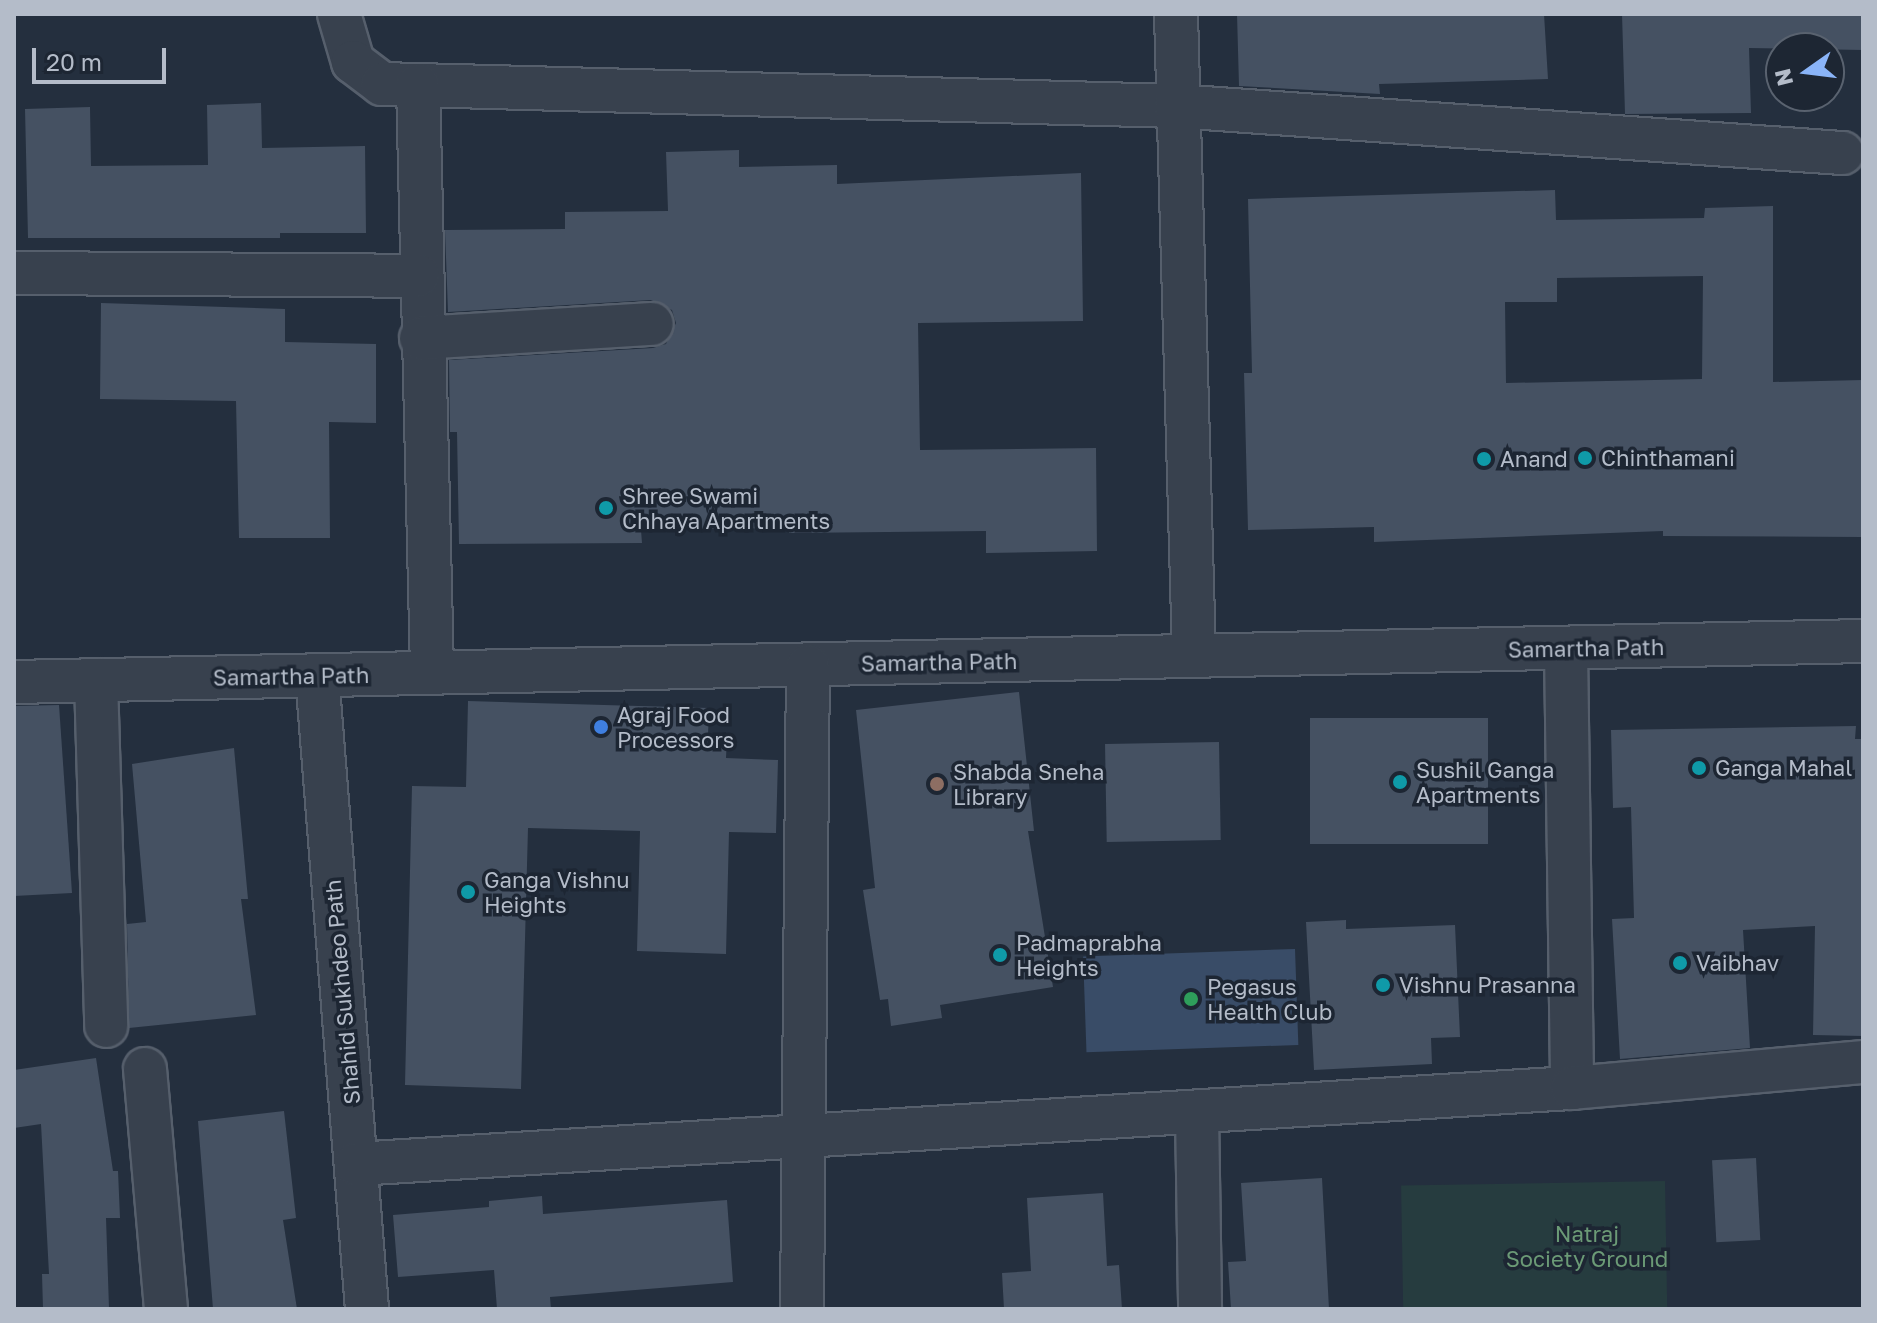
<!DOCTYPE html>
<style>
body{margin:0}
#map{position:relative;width:1877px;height:1323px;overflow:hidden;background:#242f3e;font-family:"Golos Text",sans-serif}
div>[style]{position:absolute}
.green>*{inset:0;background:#263c3f;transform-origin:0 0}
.water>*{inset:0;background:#394c67;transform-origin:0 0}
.building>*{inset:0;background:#455162;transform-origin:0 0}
.roads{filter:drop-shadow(2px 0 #565f6c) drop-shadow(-2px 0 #565f6c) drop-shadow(0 2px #565f6c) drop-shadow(0 -2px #565f6c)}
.minor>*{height:42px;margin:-21px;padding:0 21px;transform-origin:21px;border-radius:21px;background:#38414e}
.dots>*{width:22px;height:22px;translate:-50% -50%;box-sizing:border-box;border:4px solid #1d2633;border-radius:50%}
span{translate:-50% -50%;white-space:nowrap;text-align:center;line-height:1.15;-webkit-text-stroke:7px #1d2633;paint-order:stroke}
.poi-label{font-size:22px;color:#b4bcc9}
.left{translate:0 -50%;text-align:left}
.street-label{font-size:22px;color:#b4bcc9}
.park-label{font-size:22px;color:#6b9a76}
.frame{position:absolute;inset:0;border:16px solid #b4bcc9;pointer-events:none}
.north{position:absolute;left:1765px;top:32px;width:80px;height:80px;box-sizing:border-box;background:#1d2633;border:2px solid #59626f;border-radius:50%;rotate:256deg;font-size:22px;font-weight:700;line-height:32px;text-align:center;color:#b4bcc9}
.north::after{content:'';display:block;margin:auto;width:28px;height:36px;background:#8ab4f8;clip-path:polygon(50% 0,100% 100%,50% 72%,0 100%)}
.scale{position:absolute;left:32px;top:48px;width:134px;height:36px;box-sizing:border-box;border:4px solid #b4bcc9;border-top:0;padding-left:10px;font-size:24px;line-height:28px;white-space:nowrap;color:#b4bcc9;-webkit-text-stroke:6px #1d2633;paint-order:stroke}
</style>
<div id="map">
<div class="green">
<div style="left:1665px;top:1181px;width:128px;height:264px;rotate:89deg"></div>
</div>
<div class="water">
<div style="left:1295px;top:949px;width:96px;height:212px;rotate:88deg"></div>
</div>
<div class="building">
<div style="clip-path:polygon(1237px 14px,1544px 14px,1548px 79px,1379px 84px,1380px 94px,1239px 86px)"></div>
<div style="clip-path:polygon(1622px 14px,1863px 14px,1863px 50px,1749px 48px,1751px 113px,1625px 114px)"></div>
<div style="clip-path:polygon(261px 103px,262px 148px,365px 146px,366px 233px,280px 233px,280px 238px,28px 238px,25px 109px,90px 107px,91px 166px,208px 165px,207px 105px)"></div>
<div style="clip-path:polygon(739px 150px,739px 167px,837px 165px,837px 184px,1081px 173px,1083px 321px,918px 323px,920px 450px,1096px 448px,1097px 551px,986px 553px,986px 531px,789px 533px,789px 528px,641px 530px,642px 543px,459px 544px,457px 432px,450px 432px,449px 360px,653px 348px,666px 344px,676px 323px,672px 310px,651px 300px,448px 312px,445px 230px,565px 229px,565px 212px,668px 211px,666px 152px)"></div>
<div style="clip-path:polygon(evenodd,1555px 190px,1556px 220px,1704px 218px,1705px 208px,1773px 206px,1773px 382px,1863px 380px,1863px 537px,1663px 536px,1663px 531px,1374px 542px,1374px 527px,1248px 530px,1244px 373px,1252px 373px,1248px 199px,1555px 190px,1703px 276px,1702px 379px,1506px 383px,1505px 302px,1557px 302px,1557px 278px,1703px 276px)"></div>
<div style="clip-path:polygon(101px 303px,285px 309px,285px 342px,376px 344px,376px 423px,329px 422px,330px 538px,239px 538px,236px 401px,100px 399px)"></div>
<div style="clip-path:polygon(1019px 692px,1034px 831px,1028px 831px,1053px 987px,940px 1005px,942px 1018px,891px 1026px,888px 999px,880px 1000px,863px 890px,875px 888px,856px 710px)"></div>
<div style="clip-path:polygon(468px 701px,709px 708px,708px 736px,727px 737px,726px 758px,778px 760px,776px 833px,729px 832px,726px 954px,637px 951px,640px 831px,528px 828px,521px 1089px,405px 1085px,412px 786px,466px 787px)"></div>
<div style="clip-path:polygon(59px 705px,72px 893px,14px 896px,14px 706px)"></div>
<div style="left:1488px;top:718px;width:126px;height:178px;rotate:90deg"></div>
<div style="clip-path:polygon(1856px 726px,1855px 739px,1863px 739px,1863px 1036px,1813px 1035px,1815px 926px,1743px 930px,1750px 1048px,1620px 1059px,1612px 919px,1634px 918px,1631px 807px,1613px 808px,1611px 730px)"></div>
<div style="left:1219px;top:742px;width:98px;height:114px;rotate:89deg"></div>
<div style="clip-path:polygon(234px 748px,248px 899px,241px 899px,256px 1015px,129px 1028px,127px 924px,146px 922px,132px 764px)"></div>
<div style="clip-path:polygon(1346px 920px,1346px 929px,1455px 925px,1460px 1037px,1431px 1038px,1432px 1064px,1314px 1070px,1306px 922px)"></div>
<div style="clip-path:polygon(96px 1058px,113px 1171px,118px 1171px,120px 1218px,106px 1218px,109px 1308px,43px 1309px,42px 1274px,49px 1274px,41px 1124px,14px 1128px,14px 1070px)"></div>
<div style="clip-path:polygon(284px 1111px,296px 1218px,283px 1220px,297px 1309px,213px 1309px,198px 1121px)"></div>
<div style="left:1756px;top:1158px;width:82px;height:44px;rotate:87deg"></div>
<div style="clip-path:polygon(1322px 1178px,1329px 1309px,1231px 1309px,1228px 1262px,1246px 1261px,1241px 1183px)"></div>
<div style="clip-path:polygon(1103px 1193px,1107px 1266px,1119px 1265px,1122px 1309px,1004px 1309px,1002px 1273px,1031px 1271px,1027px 1198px)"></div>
<div style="clip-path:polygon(542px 1196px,543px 1214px,727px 1200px,733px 1282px,550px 1297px,551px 1309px,497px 1309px,494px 1270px,398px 1277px,393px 1215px,489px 1207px,489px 1201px)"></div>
</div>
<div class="roads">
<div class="minor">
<div style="left:339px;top:14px;width:50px;rotate:73.7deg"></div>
<div style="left:353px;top:62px;width:36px;rotate:37deg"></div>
<div style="left:382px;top:84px;width:794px;rotate:1.59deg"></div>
<div style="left:1176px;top:106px;width:668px;rotate:4.04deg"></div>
<div style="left:1176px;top:14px;width:642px;rotate:88.39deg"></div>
<div style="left:418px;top:85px;width:587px;rotate:88.63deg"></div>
<div style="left:14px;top:273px;width:404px;rotate:0.4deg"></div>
<div style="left:421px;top:338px;width:231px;rotate:-3.5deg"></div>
<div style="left:1566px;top:648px;width:440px;rotate:89.2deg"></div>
<div style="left:317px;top:675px;width:636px;rotate:85.49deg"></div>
<div style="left:96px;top:680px;width:346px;rotate:88.3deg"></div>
<div style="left:14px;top:682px;width:1849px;rotate:-1.27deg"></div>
<div style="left:145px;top:1069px;width:241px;rotate:85deg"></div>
<div style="left:1197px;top:1112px;width:197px;rotate:89.1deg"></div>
<div style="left:356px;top:1164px;width:1218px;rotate:-3.58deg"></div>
<div style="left:1572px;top:1088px;width:292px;rotate:-5.1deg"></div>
<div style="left:802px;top:1309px;width:643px;rotate:-89.47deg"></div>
</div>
</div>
<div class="dots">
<div style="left:1585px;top:458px;background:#0f9aa8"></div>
<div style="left:1484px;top:459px;background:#0f9aa8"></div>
<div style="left:606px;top:508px;background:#0f9aa8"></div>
<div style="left:601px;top:727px;background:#3f7fe0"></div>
<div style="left:1699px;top:768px;background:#0f9aa8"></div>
<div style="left:1400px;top:782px;background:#0f9aa8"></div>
<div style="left:937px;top:784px;background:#8d6e63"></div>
<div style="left:468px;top:892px;background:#0f9aa8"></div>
<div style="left:1000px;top:955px;background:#0f9aa8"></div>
<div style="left:1680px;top:963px;background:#0f9aa8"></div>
<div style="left:1383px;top:985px;background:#0f9aa8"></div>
<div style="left:1191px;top:999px;background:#2e9e5b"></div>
</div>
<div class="poi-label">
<span class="left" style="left:1601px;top:458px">Chinthamani</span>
<span class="left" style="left:1500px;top:459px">Anand</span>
<span class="left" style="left:622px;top:508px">Shree Swami<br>Chhaya Apartments</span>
<span class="left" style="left:617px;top:727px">Agraj Food<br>Processors</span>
<span class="left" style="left:1715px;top:768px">Ganga Mahal</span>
<span class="left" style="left:1416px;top:782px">Sushil Ganga<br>Apartments</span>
<span class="left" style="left:953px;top:784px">Shabda Sneha<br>Library</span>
<span class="left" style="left:484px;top:892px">Ganga Vishnu<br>Heights</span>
<span class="left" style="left:1016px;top:955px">Padmaprabha<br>Heights</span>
<span class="left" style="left:1696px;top:963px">Vaibhav</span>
<span class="left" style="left:1399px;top:985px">Vishnu Prasanna</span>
<span class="left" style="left:1207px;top:999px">Pegasus<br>Health Club</span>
</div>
<div class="street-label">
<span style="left:1586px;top:648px;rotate:-1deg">Samartha Path</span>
<span style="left:939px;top:662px;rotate:-1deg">Samartha Path</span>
<span style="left:291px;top:676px;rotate:-1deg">Samartha Path</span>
<span style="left:342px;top:992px;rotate:-95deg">Shahid Sukhdeo Path</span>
</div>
<div class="park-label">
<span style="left:1587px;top:1246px">Natraj<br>Society Ground</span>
</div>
<div class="frame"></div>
<div class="north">N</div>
<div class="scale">20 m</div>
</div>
